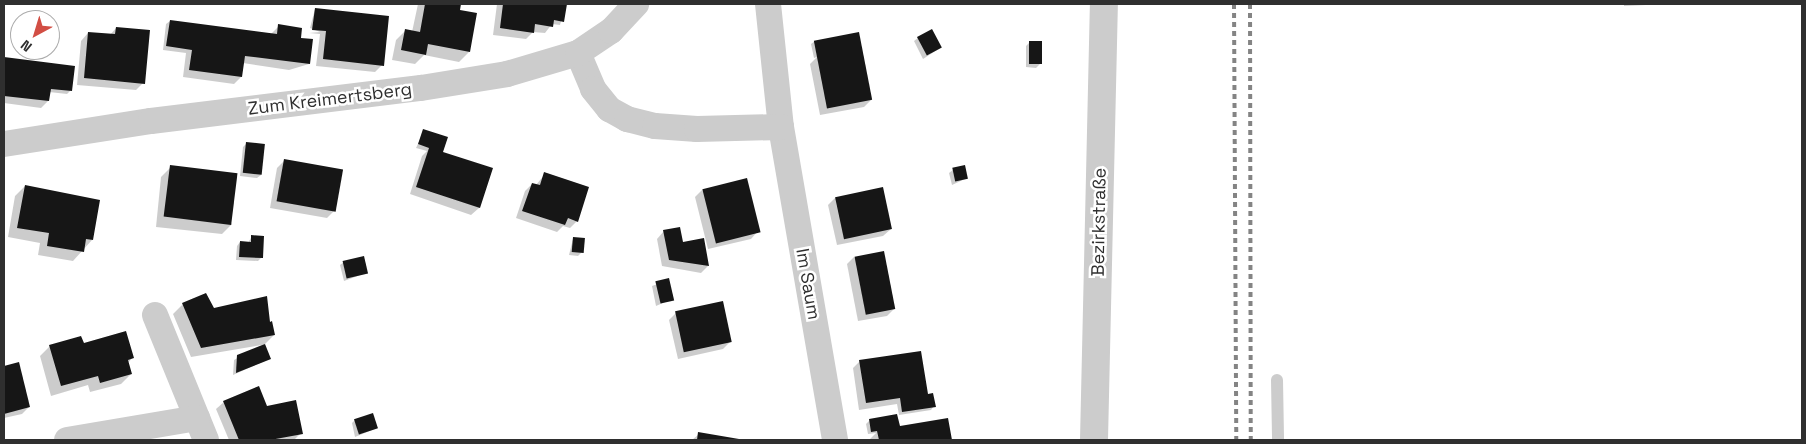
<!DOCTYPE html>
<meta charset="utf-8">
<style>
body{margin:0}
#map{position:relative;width:1806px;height:444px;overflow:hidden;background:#fff;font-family:"Space Grotesk",sans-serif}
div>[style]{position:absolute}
.shadow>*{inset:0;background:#0003}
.building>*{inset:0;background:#161616;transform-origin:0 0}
.service>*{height:12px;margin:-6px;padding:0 6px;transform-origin:6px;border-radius:6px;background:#ccc}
.minor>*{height:26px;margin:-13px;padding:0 13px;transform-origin:13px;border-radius:13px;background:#ccc}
.tertiary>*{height:28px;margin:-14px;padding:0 14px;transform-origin:14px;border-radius:14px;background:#ccc}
.rail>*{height:4px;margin-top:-2px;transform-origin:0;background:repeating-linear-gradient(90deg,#848484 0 5px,transparent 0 9px)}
span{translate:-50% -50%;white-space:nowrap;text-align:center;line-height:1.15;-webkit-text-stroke:5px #fff;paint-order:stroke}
.street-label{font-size:18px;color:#2f2f2f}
.frame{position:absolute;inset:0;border:5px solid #2f2f2f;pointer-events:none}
.north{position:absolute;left:10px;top:10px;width:50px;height:50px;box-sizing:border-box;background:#fff;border:1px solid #acacac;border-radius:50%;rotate:219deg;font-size:14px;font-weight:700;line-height:20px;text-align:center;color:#2f2f2f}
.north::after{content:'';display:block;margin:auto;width:18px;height:22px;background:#d24e44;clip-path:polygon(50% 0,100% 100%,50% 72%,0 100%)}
</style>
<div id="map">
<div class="shadow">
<div style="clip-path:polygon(418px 4px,460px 4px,458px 11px,469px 52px,459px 62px,424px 55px,415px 64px,392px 60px,396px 40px,406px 30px,412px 32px)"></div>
<div style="clip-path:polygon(497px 4px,566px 4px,560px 25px,552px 24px,545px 33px,533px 32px,526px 39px,493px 35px)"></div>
<div style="clip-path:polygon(1624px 4px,1668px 4px,1624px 6px)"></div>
<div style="clip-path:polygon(315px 9px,382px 65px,375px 72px,316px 66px,320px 34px,309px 33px,320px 32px,310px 28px)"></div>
<div style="clip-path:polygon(170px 21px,271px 34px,279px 26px,299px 41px,309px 64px,289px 70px,243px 63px,241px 77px,234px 84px,183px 77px,186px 53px,163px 50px,166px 24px)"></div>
<div style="clip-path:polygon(116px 28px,143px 83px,136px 90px,77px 85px,81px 41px,88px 33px,110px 35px)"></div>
<div style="clip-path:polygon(918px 38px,940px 48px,923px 59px,914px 41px)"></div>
<div style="clip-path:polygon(815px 41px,871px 100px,864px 107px,820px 115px,810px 64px,817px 57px,814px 58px,811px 44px)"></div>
<div style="clip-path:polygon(1030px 42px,1040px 64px,1036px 68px,1026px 67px,1026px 46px)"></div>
<div style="clip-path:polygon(4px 58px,73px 67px,70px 91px,67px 94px,49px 92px,48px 101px,41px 108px,4px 103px)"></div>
<div style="clip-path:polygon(424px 131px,440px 153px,491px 169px,479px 208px,471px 215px,410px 194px,422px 156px,427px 151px,416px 148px)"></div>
<div style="clip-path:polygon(247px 143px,261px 175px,257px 178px,240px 176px,243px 147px)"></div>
<div style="clip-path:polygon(284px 161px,334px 211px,327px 218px,270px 208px,277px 168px)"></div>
<div style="clip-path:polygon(171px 167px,232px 224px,222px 234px,156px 227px,161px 177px)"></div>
<div style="clip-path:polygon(953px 170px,967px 178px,952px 185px,949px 173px)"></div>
<div style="clip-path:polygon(545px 174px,577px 221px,570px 228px,563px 226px,557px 232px,516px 218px,525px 191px,532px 184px,536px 185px)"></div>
<div style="clip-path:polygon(25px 186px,92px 240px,73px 261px,38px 255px,40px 243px,8px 237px,15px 196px)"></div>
<div style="clip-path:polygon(702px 190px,758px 231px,751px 239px,708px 249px,695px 197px)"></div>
<div style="clip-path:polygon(835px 198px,891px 229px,883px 236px,837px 245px,828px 205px)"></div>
<div style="clip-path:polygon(664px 231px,682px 244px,708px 266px,701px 273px,662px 266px,657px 239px)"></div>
<div style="clip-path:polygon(252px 236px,262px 257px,258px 261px,236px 260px,237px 246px,240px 242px,248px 243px)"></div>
<div style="clip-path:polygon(573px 239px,582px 252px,578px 256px,569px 255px)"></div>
<div style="clip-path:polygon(854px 257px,894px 309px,887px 316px,858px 321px,847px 264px)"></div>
<div style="clip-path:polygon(344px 262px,366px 273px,344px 281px,340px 265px)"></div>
<div style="clip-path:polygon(668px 280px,672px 299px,656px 306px,652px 286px)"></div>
<div style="clip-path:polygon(183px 304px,269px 324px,274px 335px,264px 345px,269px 359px,233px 375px,234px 360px,262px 345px,191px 357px,173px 314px)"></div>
<div style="clip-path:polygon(676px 313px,731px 341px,723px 349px,678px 359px,669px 320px)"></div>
<div style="clip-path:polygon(83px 345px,132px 358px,128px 363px,131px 374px,121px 384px,90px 392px,88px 385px,51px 396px,40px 356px,50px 346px)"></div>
<div style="clip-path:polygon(860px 361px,927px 396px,934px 406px,931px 410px,899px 415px,897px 404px,859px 410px,853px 368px)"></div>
<div style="clip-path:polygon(18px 363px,29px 407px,22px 414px,4px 418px,4px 367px)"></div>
<div style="clip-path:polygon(224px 402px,266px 407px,301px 433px,294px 440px,229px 440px,216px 409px)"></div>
<div style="clip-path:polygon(355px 420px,377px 428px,355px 437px,352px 423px)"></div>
<div style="clip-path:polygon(870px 420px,896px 429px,947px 420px,951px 440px,869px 440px,876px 433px,868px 434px,866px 424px)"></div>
<div style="clip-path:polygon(699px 434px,738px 440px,692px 440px)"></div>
</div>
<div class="building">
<div style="clip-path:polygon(425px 4px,461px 4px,460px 10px,477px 13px,470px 52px,428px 44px,426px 55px,401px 50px,405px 29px,420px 32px)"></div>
<div style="clip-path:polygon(503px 4px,567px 4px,564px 22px,554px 20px,553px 27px,535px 24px,534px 33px,500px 28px)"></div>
<div style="clip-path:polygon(315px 8px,389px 16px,384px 66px,323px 59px,326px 31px,312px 30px)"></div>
<div style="clip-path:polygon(170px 20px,277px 34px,278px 24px,302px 28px,301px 38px,313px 39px,310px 64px,245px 56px,242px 77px,189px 70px,192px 50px,166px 46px)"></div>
<div style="clip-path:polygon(116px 27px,150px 30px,145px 84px,84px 78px,88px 32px,115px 34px)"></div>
<div style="left:932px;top:29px;width:21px;height:17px;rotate:62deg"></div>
<div style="left:859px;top:32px;width:69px;height:46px;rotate:79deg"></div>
<div style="left:1029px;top:41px;width:13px;height:23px"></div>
<div style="clip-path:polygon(4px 57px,75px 66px,72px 91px,51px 89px,49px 101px,4px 96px)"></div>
<div style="clip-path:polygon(423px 129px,448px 137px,443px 152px,493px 168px,480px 208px,416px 187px,429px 148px,418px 144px)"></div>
<div style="left:246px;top:142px;width:19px;height:31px;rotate:6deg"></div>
<div style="left:284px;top:159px;width:60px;height:43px;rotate:10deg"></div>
<div style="left:170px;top:165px;width:68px;height:52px;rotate:7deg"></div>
<div style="left:965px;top:165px;width:14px;height:13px;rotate:78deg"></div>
<div style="clip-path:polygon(544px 172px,589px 187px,578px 222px,568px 218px,565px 225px,522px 211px,532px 183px,540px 185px)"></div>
<div style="left:747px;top:178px;width:56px;height:46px;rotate:76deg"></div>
<div style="clip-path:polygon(25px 185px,100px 200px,93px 240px,86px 239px,84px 252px,47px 246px,49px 233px,17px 228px)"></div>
<div style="left:883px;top:187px;width:43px;height:49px;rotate:78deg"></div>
<div style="clip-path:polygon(680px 227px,683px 242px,704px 238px,709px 266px,669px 260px,663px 230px)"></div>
<div style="clip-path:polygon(251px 235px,264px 236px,263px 258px,239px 257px,240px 241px,251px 242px)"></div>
<div style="left:573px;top:237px;width:12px;height:15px;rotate:5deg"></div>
<div style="left:884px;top:251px;width:59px;height:30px;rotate:79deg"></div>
<div style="left:364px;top:256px;width:18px;height:22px;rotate:77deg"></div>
<div style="left:669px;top:278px;width:23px;height:14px;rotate:77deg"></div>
<div style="clip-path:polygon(206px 293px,214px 308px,267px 296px,270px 322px,272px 321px,275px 335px,201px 348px,182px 303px)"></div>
<div style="left:723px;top:301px;width:42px;height:49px;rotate:78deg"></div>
<div style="clip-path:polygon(126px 331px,134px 358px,128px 360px,132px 374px,100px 383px,98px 376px,61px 386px,49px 345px,81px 336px,84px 343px)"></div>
<div style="clip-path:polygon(265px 344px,271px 359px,236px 373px,237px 355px)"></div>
<div style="clip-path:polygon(921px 351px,928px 394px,933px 393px,936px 407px,902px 412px,900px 398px,866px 403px,859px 360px)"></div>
<div style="clip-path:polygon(19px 362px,30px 407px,4px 414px,4px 366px)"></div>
<div style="clip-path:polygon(259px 386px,267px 406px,296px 400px,303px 434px,270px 440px,239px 440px,223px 401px)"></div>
<div style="left:373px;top:413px;width:16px;height:20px;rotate:72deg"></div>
<div style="clip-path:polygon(897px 414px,900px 426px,948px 418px,952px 440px,879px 440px,877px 431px,871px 432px,869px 419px)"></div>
<div style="clip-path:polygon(698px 432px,739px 439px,739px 440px,697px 440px)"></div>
</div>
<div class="service">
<div style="left:1277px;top:380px;width:60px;rotate:89deg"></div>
</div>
<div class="minor">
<div style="left:768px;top:4px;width:124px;rotate:84deg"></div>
<div style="left:781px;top:127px;width:318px;rotate:80.2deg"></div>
<div style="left:578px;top:53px;width:39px;rotate:67deg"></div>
<div style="left:593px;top:89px;width:26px;rotate:51deg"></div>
<div style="left:609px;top:109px;width:21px;rotate:29deg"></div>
<div style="left:627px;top:119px;width:29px;rotate:14deg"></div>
<div style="left:655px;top:126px;width:42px;rotate:4.1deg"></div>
<div style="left:697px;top:129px;width:84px;rotate:-1.4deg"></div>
<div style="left:4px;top:144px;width:149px;rotate:-8.9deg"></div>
<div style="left:151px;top:121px;width:272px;rotate:-7deg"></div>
<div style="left:421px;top:88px;width:87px;rotate:-9.2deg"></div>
<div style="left:507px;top:74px;width:74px;rotate:-16.5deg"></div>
<div style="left:578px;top:53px;width:40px;rotate:-34deg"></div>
<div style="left:611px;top:31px;width:37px;rotate:-47deg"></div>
<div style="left:155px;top:315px;width:135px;rotate:67.8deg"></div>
<div style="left:67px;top:440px;width:132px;rotate:-9.6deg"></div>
</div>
<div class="tertiary">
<div style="left:1094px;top:440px;width:436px;rotate:-88.7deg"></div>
</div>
<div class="rail">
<div style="left:1234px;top:4px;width:436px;rotate:89.7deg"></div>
<div style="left:1250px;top:4px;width:436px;rotate:89.9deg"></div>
</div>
<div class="street-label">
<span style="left:330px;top:99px;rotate:-7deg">Zum Kreimertsberg</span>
<span style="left:1099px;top:222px;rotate:-89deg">Bezirkstraße</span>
<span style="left:808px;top:284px;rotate:80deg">Im Saum</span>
</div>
<div class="frame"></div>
<div class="north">N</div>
</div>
